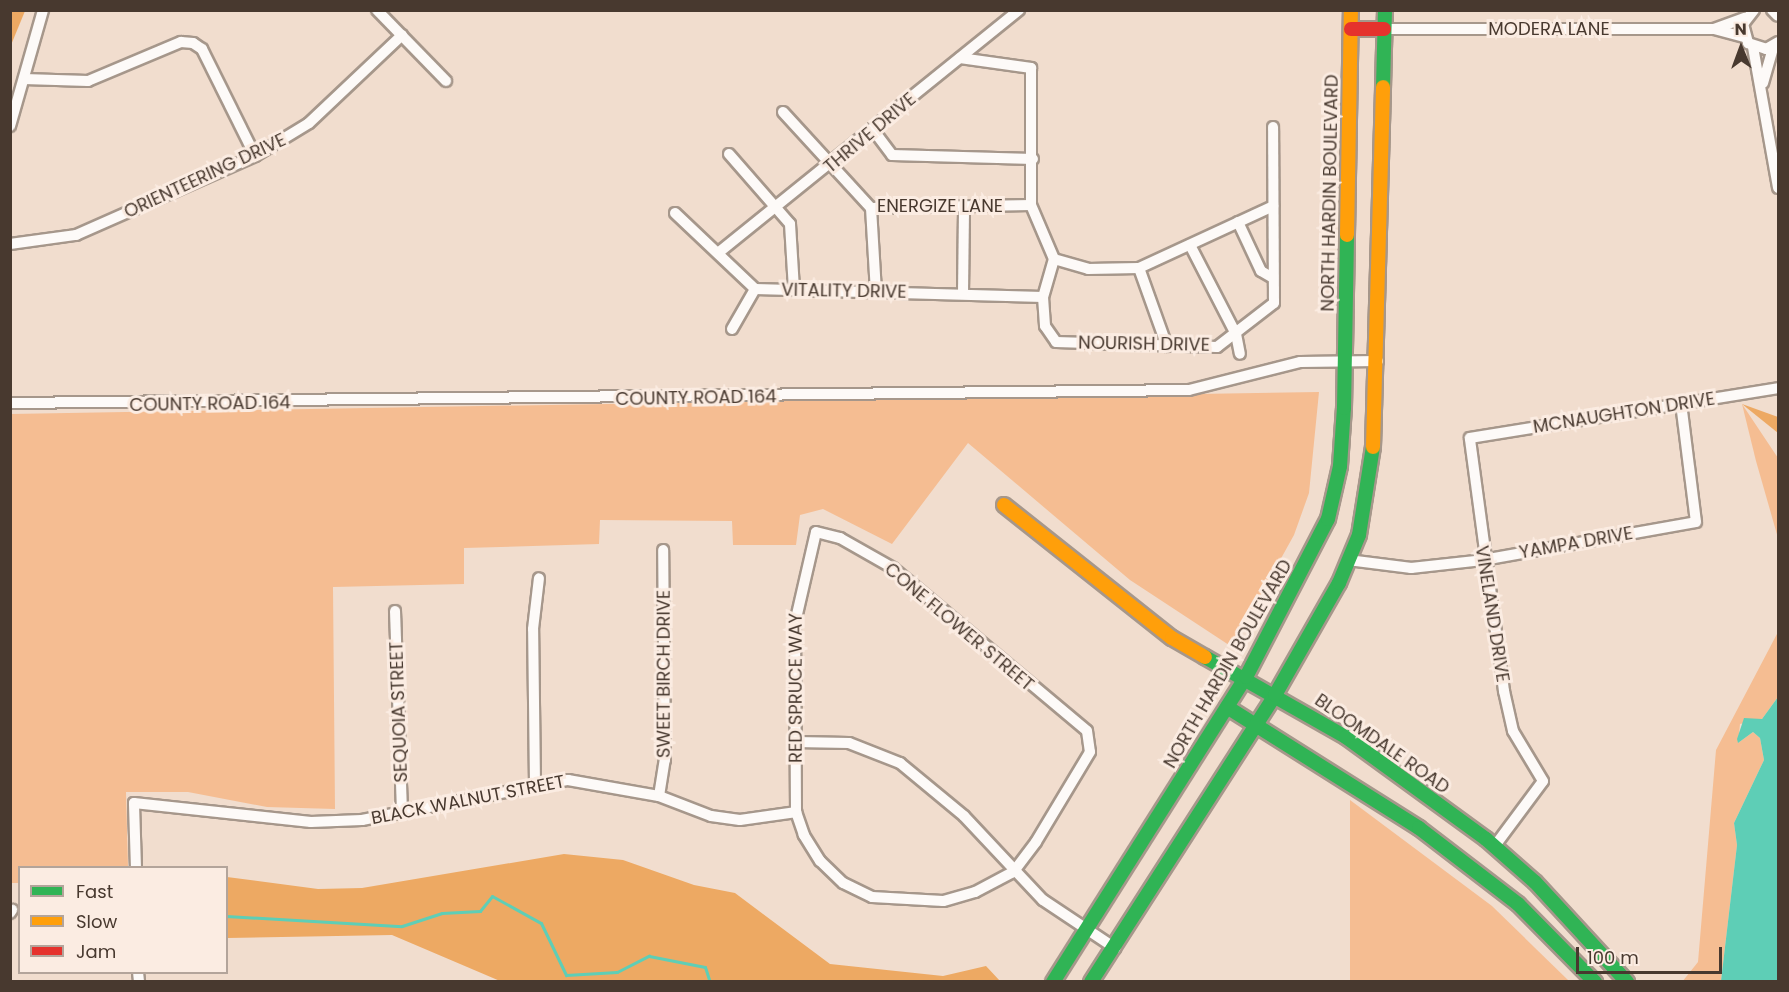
<!DOCTYPE html>
<style>
body{margin:0}
#map{position:relative;width:1789px;height:992px;overflow:hidden;background:#f1ddce;font-family:Poppins,sans-serif}
div>[style]{position:absolute}
.green>*{inset:0;background:#f5bd92}
.forest>*{inset:0;background:#eda963}
.water>*{inset:0;background:#5eceb6}
.stream>*{height:3px;margin:-1.5px;padding:0 1.5px;transform-origin:1.5px;border-radius:1.5px;background:#5eceb6}
.roads{filter:drop-shadow(2px 0 #a6978b) drop-shadow(-2px 0 #a6978b) drop-shadow(0 2px #a6978b) drop-shadow(0 -2px #a6978b)}
.street>*{height:10px;margin:-5px;padding:0 5px;transform-origin:5px;border-radius:5px;background:#fdfaf8}
.fast>*{height:14px;margin:-7px;padding:0 7px;transform-origin:7px;border-radius:7px;background:#30b455}
.slow>*{height:14px;margin:-7px;padding:0 7px;transform-origin:7px;border-radius:7px;background:#ff9f0a}
.jam>*{height:14px;margin:-7px;padding:0 7px;transform-origin:7px;border-radius:7px;background:#e5322d}
span{translate:-50% -50%;white-space:nowrap;text-align:center;line-height:1.15;-webkit-text-stroke:6px #fbece2;paint-order:stroke}
.street-label{font-size:18px;color:#48392f}
.frame{position:absolute;inset:0;border:12px solid #48392f;pointer-events:none}
.legend{position:absolute;left:18px;top:866px;width:210px;height:108px;box-sizing:border-box;background:#fbece2;border:2px solid #b3a49a;margin:0;padding:8px 10px;list-style:none;font-size:18px;color:#48392f}
.legend li{display:flex;align-items:center;gap:12px;height:30px}
.legend b{width:30px;border:2px solid #b3a49a}
.north{position:absolute;left:1711px;top:18px;width:60px;height:60px;-webkit-text-stroke:4px #fbece2;paint-order:stroke;rotate:359deg;font-size:16px;font-weight:700;line-height:24px;text-align:center;color:#48392f}
.north::after{content:'';display:block;margin:auto;width:21px;height:27px;background:#48392f;clip-path:polygon(50% 0,100% 100%,50% 72%,0 100%)}
.scale{position:absolute;left:1576px;top:947px;width:146px;height:27px;box-sizing:border-box;border:3px solid #48392f;border-top:0;padding-left:8px;font-size:18px;line-height:21px;white-space:nowrap;color:#48392f;-webkit-text-stroke:4px #fbece2;paint-order:stroke}
</style>
<div id="map">
<div class="green">
<div style="clip-path:polygon(1319px 392px,1309px 493px,1294px 535px,1232px 647px,1130px 580px,968px 443px,892px 544px,823px 509px,800px 515px,796px 545px,733px 545px,732px 521px,600px 520px,599px 544px,464px 548px,464px 584px,333px 587px,335px 809px,267px 807px,188px 792px,126px 792px,128px 867px,20px 868px,19px 883px,11px 883px,10px 414px)"></div>
<div style="clip-path:polygon(1742px 404px,1778px 458px,1778px 538px,1756px 461px)"></div>
<div style="clip-path:polygon(1778px 632px,1778px 697px,1762px 719px,1740px 724px,1738px 743px,1753px 732px,1760px 738px,1764px 760px,1734px 823px,1737px 845px,1721px 981px,1682px 982px,1698px 962px,1716px 750px)"></div>
<div style="clip-path:polygon(1350px 800px,1492px 906px,1569px 981px,1350px 981px)"></div>
</div>
<div class="forest">
<div style="clip-path:polygon(11px 10px,25px 11px,11px 45px,10px 11px)"></div>
<div style="clip-path:polygon(1742px 404px,1778px 417px,1778px 433px)"></div>
<div style="clip-path:polygon(564px 854px,623px 860px,694px 885px,735px 893px,830px 964px,943px 976px,986px 966px,1000px 981px,500px 981px,392px 935px,227px 938px,227px 877px,318px 889px,362px 888px)"></div>
</div>
<div class="water">
<div style="clip-path:polygon(1778px 697px,1778px 981px,1721px 981px,1737px 845px,1734px 823px,1764px 760px,1760px 738px,1753px 732px,1738px 743px,1737px 739px,1744px 718px,1762px 719px)"></div>
</div>
<div class="stream">
<div style="left:226px;top:916px;width:176px;rotate:3.3deg"></div>
<div style="left:402px;top:926px;width:42px;rotate:-18deg"></div>
<div style="left:442px;top:913px;width:38px;rotate:-3deg"></div>
<div style="left:480px;top:911px;width:19px;rotate:-51deg"></div>
<div style="left:492px;top:896px;width:56px;rotate:28.9deg"></div>
<div style="left:541px;top:923px;width:58px;rotate:64.3deg"></div>
<div style="left:566px;top:975px;width:51px;rotate:-3.4deg"></div>
<div style="left:617px;top:972px;width:36px;rotate:-27deg"></div>
<div style="left:649px;top:956px;width:57px;rotate:11.1deg"></div>
<div style="left:705px;top:967px;width:16px;rotate:72deg"></div>
</div>
<div class="roads">
<div class="street">
<div style="left:377px;top:10px;width:99px;rotate:45.8deg"></div>
<div style="left:1754px;top:10px;width:18px;rotate:128deg"></div>
<div style="left:1743px;top:24px;width:20px;rotate:75deg"></div>
<div style="left:1748px;top:43px;width:19px;rotate:18deg"></div>
<div style="left:1766px;top:49px;width:14px;rotate:-30deg"></div>
<div style="left:1772px;top:10px;width:8px;rotate:45deg"></div>
<div style="left:1384px;top:29px;width:330px"></div>
<div style="left:1714px;top:29px;width:31px;rotate:15deg"></div>
<div style="left:1714px;top:29px;width:33px;rotate:-20deg"></div>
<div style="left:1753px;top:47px;width:143px;rotate:79.9deg"></div>
<div style="left:960px;top:58px;width:72px;rotate:8deg"></div>
<div style="left:1031px;top:68px;width:137px;rotate:90deg"></div>
<div style="left:1031px;top:205px;width:59px;rotate:66.9deg"></div>
<div style="left:24px;top:79px;width:64px;rotate:1.8deg"></div>
<div style="left:88px;top:81px;width:101px;rotate:-22.8deg"></div>
<div style="left:181px;top:42px;width:12px;rotate:5deg"></div>
<div style="left:193px;top:43px;width:11px;rotate:34deg"></div>
<div style="left:202px;top:49px;width:119px;rotate:63.6deg"></div>
<div style="left:1763px;top:83px;width:37px;rotate:-74deg"></div>
<div style="left:783px;top:112px;width:130px;rotate:47.5deg"></div>
<div style="left:871px;top:208px;width:160px;rotate:-1.1deg"></div>
<div style="left:10px;top:126px;width:121px;rotate:-74.1deg"></div>
<div style="left:874px;top:131px;width:30px;rotate:53deg"></div>
<div style="left:892px;top:155px;width:141px;rotate:1.6deg"></div>
<div style="left:729px;top:154px;width:93px;rotate:48.9deg"></div>
<div style="left:790px;top:224px;width:65px;rotate:86.5deg"></div>
<div style="left:871px;top:208px;width:84px;rotate:86.6deg"></div>
<div style="left:675px;top:213px;width:110px;rotate:43.5deg"></div>
<div style="left:755px;top:289px;width:288px;rotate:1.6deg"></div>
<div style="left:1238px;top:222px;width:54px;rotate:64.9deg"></div>
<div style="left:1261px;top:271px;width:14px;rotate:30deg"></div>
<div style="left:10px;top:244px;width:67px;rotate:-7.8deg"></div>
<div style="left:76px;top:235px;width:196px;rotate:-23.8deg"></div>
<div style="left:255px;top:156px;width:63px;rotate:-31.4deg"></div>
<div style="left:309px;top:123px;width:128px;rotate:-43.4deg"></div>
<div style="left:1190px;top:245px;width:100px;rotate:62.7deg"></div>
<div style="left:1236px;top:334px;width:20px;rotate:79deg"></div>
<div style="left:718px;top:253px;width:387px;rotate:-38.9deg"></div>
<div style="left:1054px;top:259px;width:40px;rotate:106deg"></div>
<div style="left:1043px;top:297px;width:29px;rotate:86deg"></div>
<div style="left:1045px;top:326px;width:19px;rotate:55deg"></div>
<div style="left:1056px;top:342px;width:161px;rotate:1.8deg"></div>
<div style="left:1217px;top:347px;width:72px;rotate:-37.7deg"></div>
<div style="left:1274px;top:303px;width:176px;rotate:-90.3deg"></div>
<div style="left:1054px;top:259px;width:35px;rotate:16deg"></div>
<div style="left:1088px;top:269px;width:51px;rotate:-1.1deg"></div>
<div style="left:1139px;top:268px;width:148px;rotate:-24.8deg"></div>
<div style="left:1139px;top:268px;width:83px;rotate:70.3deg"></div>
<div style="left:963px;top:293px;width:85px;rotate:-89.3deg"></div>
<div style="left:732px;top:329px;width:46px;rotate:-60.1deg"></div>
<div style="left:10px;top:403px;width:1179px;rotate:-0.63deg"></div>
<div style="left:1189px;top:390px;width:114px;rotate:-14.2deg"></div>
<div style="left:1300px;top:362px;width:78px;rotate:-0.7deg"></div>
<div style="left:816px;top:532px;width:25px;rotate:14deg"></div>
<div style="left:840px;top:538px;width:61px;rotate:29.5deg"></div>
<div style="left:893px;top:568px;width:253px;rotate:40deg"></div>
<div style="left:1087px;top:731px;width:21px;rotate:82deg"></div>
<div style="left:1090px;top:752px;width:105px;rotate:121deg"></div>
<div style="left:1036px;top:842px;width:38px;rotate:127deg"></div>
<div style="left:1013px;top:872px;width:43px;rotate:152.2deg"></div>
<div style="left:975px;top:892px;width:33px;rotate:164deg"></div>
<div style="left:943px;top:901px;width:71px;rotate:-176.8deg"></div>
<div style="left:872px;top:897px;width:32px;rotate:-154deg"></div>
<div style="left:843px;top:883px;width:32px;rotate:-136deg"></div>
<div style="left:820px;top:861px;width:31px;rotate:-122deg"></div>
<div style="left:804px;top:835px;width:24px;rotate:-109deg"></div>
<div style="left:796px;top:812px;width:189px;rotate:-90.3deg"></div>
<div style="left:795px;top:623px;width:93px;rotate:-77deg"></div>
<div style="left:1348px;top:560px;width:64px;rotate:7.2deg"></div>
<div style="left:1411px;top:568px;width:72px;rotate:-6.3deg"></div>
<div style="left:1483px;top:560px;width:216px;rotate:-10.1deg"></div>
<div style="left:1696px;top:522px;width:120px;rotate:-97.2deg"></div>
<div style="left:395px;top:611px;width:203px;rotate:88deg"></div>
<div style="left:796px;top:742px;width:53px;rotate:1.1deg"></div>
<div style="left:849px;top:743px;width:55px;rotate:21.4deg"></div>
<div style="left:900px;top:763px;width:83px;rotate:39.6deg"></div>
<div style="left:964px;top:816px;width:115px;rotate:46.8deg"></div>
<div style="left:1043px;top:900px;width:87px;rotate:33.7deg"></div>
<div style="left:535px;top:784px;width:155px;rotate:-90.7deg"></div>
<div style="left:533px;top:629px;width:51px;rotate:-83.3deg"></div>
<div style="left:659px;top:796px;width:36px;rotate:-81deg"></div>
<div style="left:665px;top:760px;width:210px;rotate:-90.5deg"></div>
<div style="left:1494px;top:847px;width:82px;rotate:-53.4deg"></div>
<div style="left:1543px;top:781px;width:58px;rotate:-121deg"></div>
<div style="left:1513px;top:731px;width:41px;rotate:-102.7deg"></div>
<div style="left:1504px;top:691px;width:255px;rotate:-97.7deg"></div>
<div style="left:1470px;top:438px;width:312px;rotate:-9.2deg"></div>
<div style="left:136px;top:868px;width:65px;rotate:-91.8deg"></div>
<div style="left:134px;top:803px;width:178px;rotate:6.1deg"></div>
<div style="left:311px;top:822px;width:51px;rotate:-2.2deg"></div>
<div style="left:362px;top:820px;width:210px;rotate:-11deg"></div>
<div style="left:568px;top:780px;width:92px;rotate:10deg"></div>
<div style="left:659px;top:796px;width:56px;rotate:21deg"></div>
<div style="left:711px;top:816px;width:29px;rotate:8deg"></div>
<div style="left:740px;top:820px;width:57px;rotate:-8.1deg"></div>
<div style="left:10px;top:913px;width:4px;rotate:-56deg"></div>
<div style="left:138px;top:972px;width:10px;rotate:84deg"></div>
</div>
<div class="fast">
<div style="left:1383px;top:87px;width:77px;rotate:-88.5deg"></div>
<div style="left:1205px;top:657px;width:162px;rotate:29.6deg"></div>
<div style="left:1346px;top:737px;width:173px;rotate:36.1deg"></div>
<div style="left:1486px;top:839px;width:65px;rotate:41.3deg"></div>
<div style="left:1535px;top:882px;width:136px;rotate:47.4deg"></div>
<div style="left:1227px;top:707px;width:227px;rotate:32.2deg"></div>
<div style="left:1419px;top:828px;width:125px;rotate:37.5deg"></div>
<div style="left:1518px;top:904px;width:110px;rotate:45.4deg"></div>
<div style="left:1053px;top:982px;width:361px;rotate:-57.7deg"></div>
<div style="left:1246px;top:677px;width:178px;rotate:-62.6deg"></div>
<div style="left:1328px;top:519px;width:54px;rotate:-77.2deg"></div>
<div style="left:1340px;top:466px;width:58px;rotate:-86.1deg"></div>
<div style="left:1344px;top:408px;width:173px;rotate:-89deg"></div>
<div style="left:1091px;top:982px;width:341px;rotate:-57.3deg"></div>
<div style="left:1275px;top:695px;width:129px;rotate:-60.3deg"></div>
<div style="left:1339px;top:583px;width:52px;rotate:-67.4deg"></div>
<div style="left:1359px;top:535px;width:89px;rotate:-81deg"></div>
</div>
<div class="slow">
<div style="left:1347px;top:235px;width:225px;rotate:-89deg"></div>
<div style="left:1373px;top:447px;width:360px;rotate:-88.4deg"></div>
<div style="left:1004px;top:505px;width:214px;rotate:38.4deg"></div>
<div style="left:1172px;top:638px;width:38px;rotate:30deg"></div>
</div>
<div class="jam">
<div style="left:1351px;top:29px;width:33px"></div>
</div>
</div>
<div class="street-label">
<span style="left:1549px;top:29px">MODERA LANE</span>
<span style="left:870px;top:133px;rotate:-40deg">THRIVE DRIVE</span>
<span style="left:205px;top:176px;rotate:-25deg">ORIENTEERING DRIVE</span>
<span style="left:1330px;top:193px;rotate:-89deg">NORTH HARDIN BOULEVARD</span>
<span style="left:940px;top:206px">ENERGIZE LANE</span>
<span style="left:844px;top:291px;rotate:1deg">VITALITY DRIVE</span>
<span style="left:1144px;top:344px;rotate:1deg">NOURISH DRIVE</span>
<span style="left:696px;top:398px;rotate:-1deg">COUNTY ROAD 164</span>
<span style="left:210px;top:404px;rotate:-1deg">COUNTY ROAD 164</span>
<span style="left:1624px;top:413px;rotate:-9deg">MCNAUGHTON DRIVE</span>
<span style="left:1576px;top:543px;rotate:-10deg">YAMPA DRIVE</span>
<span style="left:1492px;top:614px;rotate:81deg">VINELAND DRIVE</span>
<span style="left:959px;top:627px;rotate:40deg">CONE FLOWER STREET</span>
<span style="left:1228px;top:664px;rotate:-60deg">NORTH HARDIN BOULEVARD</span>
<span style="left:664px;top:674px;rotate:-90deg">SWEET BIRCH DRIVE</span>
<span style="left:796px;top:688px;rotate:-90deg">RED SPRUCE WAY</span>
<span style="left:399px;top:712px;rotate:-92deg">SEQUOIA STREET</span>
<span style="left:1382px;top:744px;rotate:35deg">BLOOMDALE ROAD</span>
<span style="left:468px;top:800px;rotate:-11deg">BLACK WALNUT STREET</span>
</div>
<div class="frame"></div>
<ul class="legend">
<li><b style="height:8px;background:#30b455"></b>Fast</li>
<li><b style="height:8px;background:#ff9f0a"></b>Slow</li>
<li><b style="height:8px;background:#e5322d"></b>Jam</li>
</ul>
<div class="north">N</div>
<div class="scale">100 m</div>
</div>
